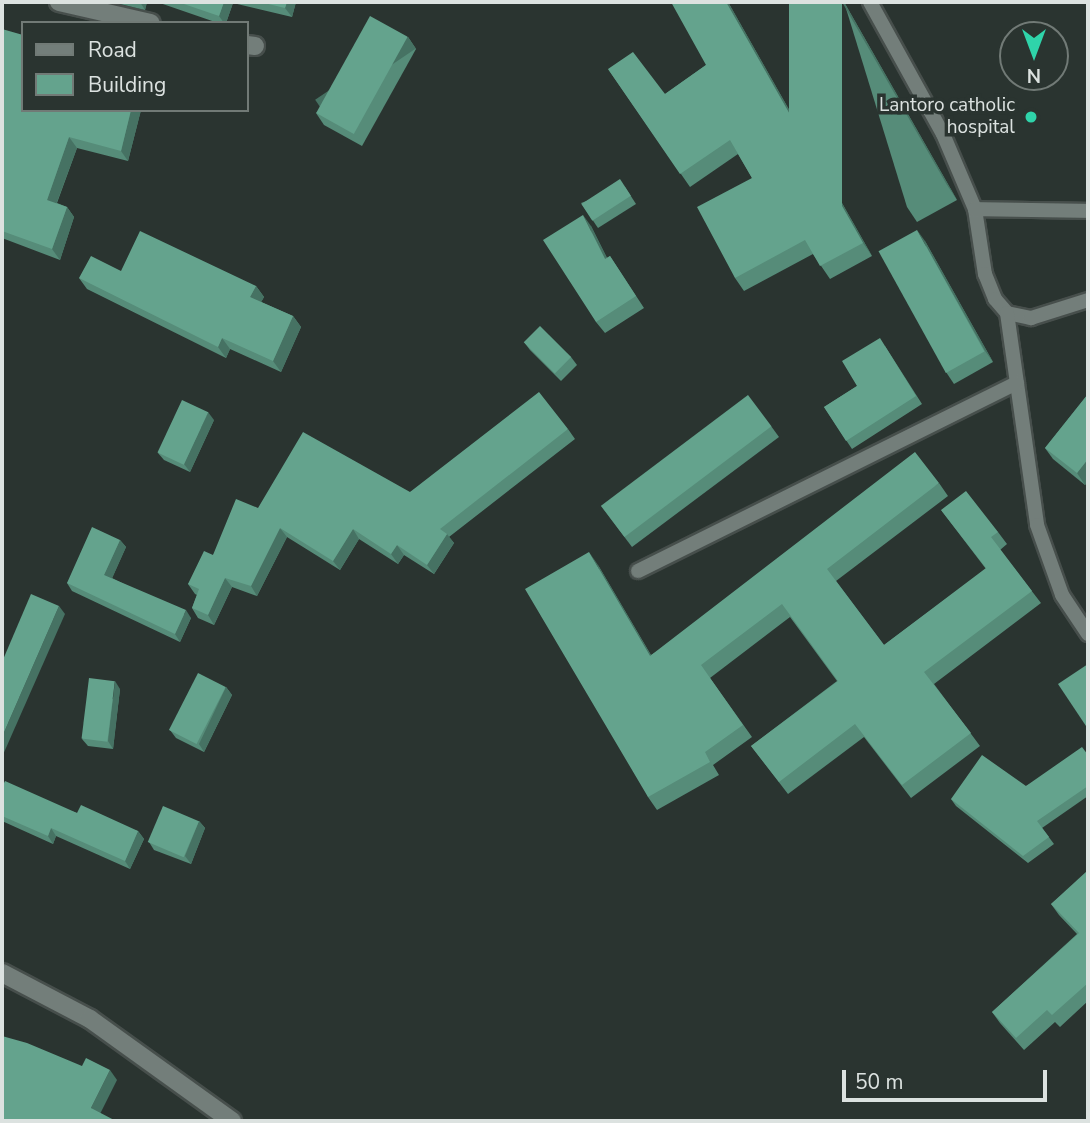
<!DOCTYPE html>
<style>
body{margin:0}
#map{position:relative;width:1090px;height:1123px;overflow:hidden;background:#2a3430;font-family:"Nunito Sans",sans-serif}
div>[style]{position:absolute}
.roads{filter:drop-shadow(2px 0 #474f4c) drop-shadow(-2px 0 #474f4c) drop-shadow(0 2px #474f4c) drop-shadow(0 -2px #474f4c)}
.service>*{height:14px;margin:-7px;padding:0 7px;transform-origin:7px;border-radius:7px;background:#737e7a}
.minor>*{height:18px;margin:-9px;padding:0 9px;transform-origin:9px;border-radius:9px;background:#737e7a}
.tertiary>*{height:18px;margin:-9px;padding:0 9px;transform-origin:9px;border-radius:9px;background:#737e7a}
.wall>*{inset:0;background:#568c79}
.shaded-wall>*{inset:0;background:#467263;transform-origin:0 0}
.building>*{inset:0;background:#64a38d;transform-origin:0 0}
.dots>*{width:19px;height:19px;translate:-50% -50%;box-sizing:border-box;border:4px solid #2a3430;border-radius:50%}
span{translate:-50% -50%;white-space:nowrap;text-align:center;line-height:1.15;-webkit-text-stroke:7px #2a3430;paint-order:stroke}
.poi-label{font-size:19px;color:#dce2e0}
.right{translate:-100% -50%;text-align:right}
.frame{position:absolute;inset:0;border:4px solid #dce2e0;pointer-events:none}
.legend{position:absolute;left:21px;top:21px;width:228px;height:91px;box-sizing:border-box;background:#2a3430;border:2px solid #717a76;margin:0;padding:9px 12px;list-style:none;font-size:21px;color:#dce2e0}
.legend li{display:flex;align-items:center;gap:14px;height:35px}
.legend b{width:35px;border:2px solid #717a76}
.north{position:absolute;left:999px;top:21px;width:70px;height:70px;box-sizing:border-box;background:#2a3430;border:2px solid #717a76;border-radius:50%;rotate:180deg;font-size:19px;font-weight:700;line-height:28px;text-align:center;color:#dce2e0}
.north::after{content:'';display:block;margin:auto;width:24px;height:32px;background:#2fd4aa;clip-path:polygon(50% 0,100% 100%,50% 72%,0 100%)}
.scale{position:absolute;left:842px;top:1070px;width:205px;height:32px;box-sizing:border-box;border:4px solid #dce2e0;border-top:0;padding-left:9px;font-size:21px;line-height:24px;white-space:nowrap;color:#dce2e0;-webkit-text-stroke:5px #2a3430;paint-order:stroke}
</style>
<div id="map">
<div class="roads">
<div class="service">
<div style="left:870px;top:2px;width:151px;rotate:61.1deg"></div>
<div style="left:943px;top:134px;width:82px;rotate:66.9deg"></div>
<div style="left:975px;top:209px;width:66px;rotate:81.3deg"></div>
<div style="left:985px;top:274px;width:27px;rotate:68deg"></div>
<div style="left:995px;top:299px;width:18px;rotate:49deg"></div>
<div style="left:1007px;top:313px;width:25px;rotate:12deg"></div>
<div style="left:1031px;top:318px;width:60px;rotate:-17.5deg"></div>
<div style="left:975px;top:209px;width:113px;rotate:1deg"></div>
<div style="left:1007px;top:313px;width:214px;rotate:81.9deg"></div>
<div style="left:1037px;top:525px;width:74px;rotate:70.3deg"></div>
<div style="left:1062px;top:595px;width:47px;rotate:56.3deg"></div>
<div style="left:638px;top:571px;width:423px;rotate:-26.4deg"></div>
</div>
<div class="minor">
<div style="left:59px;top:2px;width:94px;rotate:12.9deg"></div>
<div style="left:247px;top:45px;width:8px;rotate:7deg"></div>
</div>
<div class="tertiary">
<div style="left:2px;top:973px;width:99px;rotate:27.6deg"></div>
<div style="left:90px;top:1019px;width:175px;rotate:35.7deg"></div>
</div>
</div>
<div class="wall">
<div style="clip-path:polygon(115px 2px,147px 2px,145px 10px,116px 3px)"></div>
<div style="clip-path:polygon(157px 2px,296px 2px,292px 17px,233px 3px,226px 23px,218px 23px)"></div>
<div style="clip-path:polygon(728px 2px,872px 256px,830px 279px,813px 254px,744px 291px,735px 278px,752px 178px,738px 154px,690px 187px,608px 69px,665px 94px,706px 65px)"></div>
<div style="clip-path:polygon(844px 2px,957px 200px,917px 222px,907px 207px)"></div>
<div style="clip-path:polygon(2px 29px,141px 110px,128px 161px,77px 148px,57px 203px,67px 207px,74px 217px,60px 260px,2px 238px)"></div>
<div style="clip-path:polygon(408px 37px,416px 49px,362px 146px,324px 125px,316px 113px)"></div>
<div style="clip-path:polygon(625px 187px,636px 204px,598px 228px,581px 203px)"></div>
<div style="clip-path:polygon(591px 226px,607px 258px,610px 256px,644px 308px,605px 333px,596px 322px)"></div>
<div style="clip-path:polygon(925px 241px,993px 362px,954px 384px,946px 372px)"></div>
<div style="clip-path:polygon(121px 271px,256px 286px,264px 297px,261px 302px,293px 316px,301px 327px,281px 372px,230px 349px,226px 358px,87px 289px,79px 278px)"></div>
<div style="clip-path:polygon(524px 342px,571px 357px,577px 365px,561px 381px,530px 350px)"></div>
<div style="clip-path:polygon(885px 346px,922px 404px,852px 449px,824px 407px,857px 386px)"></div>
<div style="clip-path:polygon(1088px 394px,1088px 481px,1085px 485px,1053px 459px,1045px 448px)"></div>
<div style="clip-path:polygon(214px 420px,190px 472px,164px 460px,158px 453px)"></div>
<div style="clip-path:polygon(771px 426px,779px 437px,632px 547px,601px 506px)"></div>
<div style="clip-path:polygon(568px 429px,575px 439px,449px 537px,454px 543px,434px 574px,404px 555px,398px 564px,359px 539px,340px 570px,287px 537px,257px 596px,232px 587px,214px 625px,198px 618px,192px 608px,197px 595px,195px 594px,188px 584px,213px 555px,258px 508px,410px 492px)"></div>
<div style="clip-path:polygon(939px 483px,948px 496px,836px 581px,884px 645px,986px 569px,941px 510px,998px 532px,1007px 544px,1000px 550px,1041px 603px,934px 684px,980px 746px,911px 798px,864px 737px,788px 794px,751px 746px,837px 681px,790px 617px,710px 678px,752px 737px,713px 765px,719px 775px,657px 810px,648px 797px,598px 565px,651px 655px)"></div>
<div style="clip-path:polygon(120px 540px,126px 547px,112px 578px,191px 618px,180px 642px,72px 591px,67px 583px)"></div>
<div style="clip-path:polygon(226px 687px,232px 695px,204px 752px,176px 738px,170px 730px)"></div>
<div style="clip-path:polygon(120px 689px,113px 749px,88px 746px,82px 739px)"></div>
<div style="clip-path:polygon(1088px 755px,1088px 796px,1042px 828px,1054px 844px,1028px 863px,956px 806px,951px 799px,1026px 786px)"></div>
<div style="clip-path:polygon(2px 787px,77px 813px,138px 831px,144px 839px,130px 869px,56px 836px,53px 844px,2px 821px)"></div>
<div style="clip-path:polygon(199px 821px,205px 828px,191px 864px,154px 850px,149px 842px)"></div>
<div style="clip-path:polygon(1088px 873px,1088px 1001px,1060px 1027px,1055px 1022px,1024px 1050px,1000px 1023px,992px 1012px,1077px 934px,1059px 915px,1051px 904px)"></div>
</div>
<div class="shaded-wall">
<div style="clip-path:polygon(140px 2px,147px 2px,145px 10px)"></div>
<div style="clip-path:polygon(224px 2px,233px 3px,226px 23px,224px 23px,219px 16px)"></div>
<div style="clip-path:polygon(287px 2px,296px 2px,292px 17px,285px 8px)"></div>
<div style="clip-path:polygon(726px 2px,728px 2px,872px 256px,863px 243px)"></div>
<div style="clip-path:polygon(842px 2px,844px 2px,957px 200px,947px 185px)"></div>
<div style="left:408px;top:37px;width:14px;height:112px;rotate:56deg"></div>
<div style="clip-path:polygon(131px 110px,141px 110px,128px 161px,121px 151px)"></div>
<div style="clip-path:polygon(69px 137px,77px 148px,54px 210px,47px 200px)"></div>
<div style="clip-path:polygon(67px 207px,74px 217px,60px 260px,52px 249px)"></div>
<div style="clip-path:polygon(583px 215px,591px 226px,613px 270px,605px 259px)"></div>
<div style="clip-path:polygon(917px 230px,925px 241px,993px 362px,985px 351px)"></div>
<div style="clip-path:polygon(256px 286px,264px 297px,258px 308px,250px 297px)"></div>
<div style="clip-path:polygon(293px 316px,301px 327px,281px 372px,273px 361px)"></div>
<div style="clip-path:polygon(222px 338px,230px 349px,226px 358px,218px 347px)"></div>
<div style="clip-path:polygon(208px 412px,214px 420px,190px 472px,184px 464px)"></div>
<div style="clip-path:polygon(1088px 459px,1088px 481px,1085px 485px,1077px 473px)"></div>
<div style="clip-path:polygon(280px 528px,287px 537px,257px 596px,251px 586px)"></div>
<div style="clip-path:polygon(353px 529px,359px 539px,340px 570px,333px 561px)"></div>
<div style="clip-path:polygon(447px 534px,454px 543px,434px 574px,427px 565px)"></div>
<div style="clip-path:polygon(120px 540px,126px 547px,110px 583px,104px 575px)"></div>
<div style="clip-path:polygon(397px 545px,404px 555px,398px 564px,391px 554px)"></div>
<div style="clip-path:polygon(589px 552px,598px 565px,659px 669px,650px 656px)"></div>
<div style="clip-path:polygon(225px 578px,232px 587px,214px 625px,208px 615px)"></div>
<div style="clip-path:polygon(59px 606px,65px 614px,2px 757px,2px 737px)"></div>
<div style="clip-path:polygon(186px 610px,191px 618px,180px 642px,175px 634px)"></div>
<div style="clip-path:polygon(115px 681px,120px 689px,113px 749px,108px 741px)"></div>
<div style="clip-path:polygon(226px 687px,232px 695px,204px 752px,199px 744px)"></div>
<div style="clip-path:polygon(199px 821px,205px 828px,191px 864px,185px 856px)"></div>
<div style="clip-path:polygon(51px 828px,56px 836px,53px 844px,48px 836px)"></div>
<div style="clip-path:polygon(138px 831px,144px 839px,130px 869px,125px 861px)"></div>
<div style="clip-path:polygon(110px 1070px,117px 1080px,98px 1118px,91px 1108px)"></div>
</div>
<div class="building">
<div style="clip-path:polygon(178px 2px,224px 2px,219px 16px)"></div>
<div style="clip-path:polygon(260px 2px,287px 2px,285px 8px)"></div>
<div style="clip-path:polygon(671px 2px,726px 2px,863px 243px,820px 266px,805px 240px,735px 278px,697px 207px,752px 178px,730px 140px,680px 174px,608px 69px,633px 52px,665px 94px,706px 65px)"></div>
<div style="left:789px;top:2px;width:53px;height:237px"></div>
<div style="left:370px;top:16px;width:43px;height:111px;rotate:29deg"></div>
<div style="clip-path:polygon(2px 29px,23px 35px,23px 110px,131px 110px,121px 151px,69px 137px,47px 200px,67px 207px,52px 249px,2px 231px)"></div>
<div style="left:620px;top:179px;width:20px;height:46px;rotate:57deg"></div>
<div style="clip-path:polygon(583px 215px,605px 259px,610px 256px,636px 296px,596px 322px,543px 240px)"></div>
<div style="left:917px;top:230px;width:139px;height:44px;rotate:61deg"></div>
<div style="clip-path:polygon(140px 231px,256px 286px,250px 297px,293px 316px,273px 361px,222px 338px,218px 347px,79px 278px,91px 256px,121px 271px)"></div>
<div style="left:540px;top:326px;width:44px;height:23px;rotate:45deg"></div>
<div style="clip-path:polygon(880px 338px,916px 396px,846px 441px,824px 407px,857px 386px,842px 361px)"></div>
<div style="clip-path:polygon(539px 392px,568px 429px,440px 529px,447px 534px,427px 565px,397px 545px,391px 554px,353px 529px,333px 561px,280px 528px,251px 586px,225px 578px,208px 615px,192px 608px,199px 589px,188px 584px,204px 551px,213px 555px,236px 499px,258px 508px,303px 432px,410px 492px)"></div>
<div style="clip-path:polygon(1088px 394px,1088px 459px,1077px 473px,1045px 448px)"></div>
<div style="left:748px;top:395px;width:39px;height:184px;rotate:53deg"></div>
<div style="left:182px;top:400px;width:29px;height:58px;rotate:25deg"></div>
<div style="clip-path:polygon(915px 452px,939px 483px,827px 569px,884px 645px,986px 568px,941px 510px,966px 491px,998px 532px,991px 537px,1032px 591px,924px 672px,971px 733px,902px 785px,855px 724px,779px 782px,751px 746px,838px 681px,782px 604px,701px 665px,743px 725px,705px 752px,710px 762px,648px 797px,525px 589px,589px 552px,650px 656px)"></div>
<div style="clip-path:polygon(92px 527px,120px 540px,104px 575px,186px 610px,175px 634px,67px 583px)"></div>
<div style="clip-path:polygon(31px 594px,59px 606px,2px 737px,2px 662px)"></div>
<div style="clip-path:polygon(1088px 664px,1088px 729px,1058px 684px)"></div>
<div style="left:198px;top:673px;width:31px;height:64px;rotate:27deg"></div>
<div style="left:89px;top:678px;width:26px;height:61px;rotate:7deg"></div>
<div style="clip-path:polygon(1082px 747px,1088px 755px,1088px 786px,1037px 821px,1049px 837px,1023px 856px,951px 799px,982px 755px,1026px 786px)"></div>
<div style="clip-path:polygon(5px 781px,77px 813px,81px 805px,138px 831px,125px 861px,51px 828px,48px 836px,2px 816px,2px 787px)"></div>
<div style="left:163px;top:806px;width:39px;height:39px;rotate:23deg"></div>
<div style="clip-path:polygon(1087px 871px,1088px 873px,1088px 983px,1052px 1015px,1047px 1010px,1016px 1038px,992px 1012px,1079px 933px,1051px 904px)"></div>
<div style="clip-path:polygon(2px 1036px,27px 1043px,82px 1066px,86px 1058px,110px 1070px,91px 1108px,116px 1121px,2px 1121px)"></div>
</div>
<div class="dots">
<div style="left:1031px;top:117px;background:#2fd4aa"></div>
</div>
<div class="poi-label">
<span class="right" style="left:1015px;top:117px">Lantoro catholic<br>hospital</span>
</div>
<div class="frame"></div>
<ul class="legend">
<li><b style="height:9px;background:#737e7a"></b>Road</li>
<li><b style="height:19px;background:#64a38d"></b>Building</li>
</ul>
<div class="north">N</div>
<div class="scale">50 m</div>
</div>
